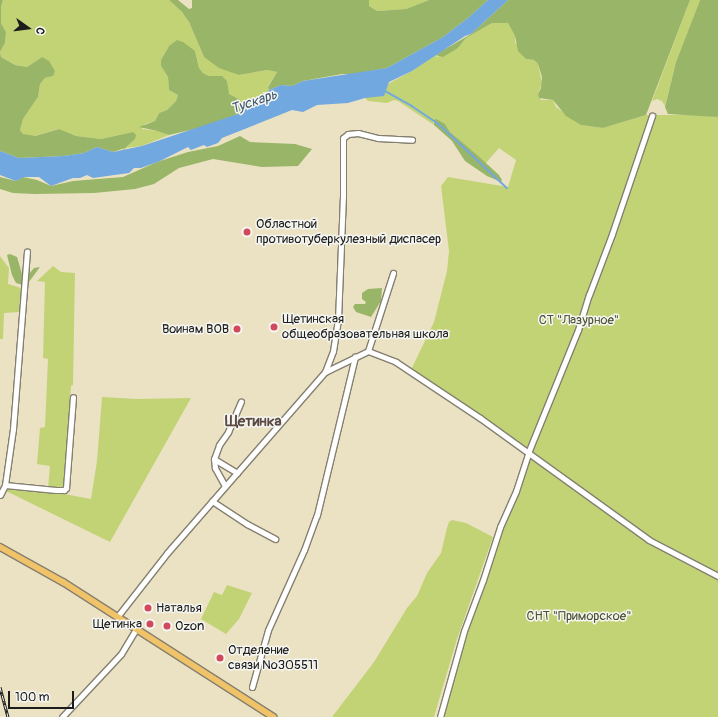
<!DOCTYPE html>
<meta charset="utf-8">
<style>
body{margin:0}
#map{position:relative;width:718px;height:717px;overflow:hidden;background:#ebe2c3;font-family:Pangolin,sans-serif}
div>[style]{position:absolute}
.green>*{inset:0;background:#c2d376}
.forest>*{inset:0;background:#99b567}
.water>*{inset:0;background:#71a8e0}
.stream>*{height:1.5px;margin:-0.75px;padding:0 0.75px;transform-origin:0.75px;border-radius:0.75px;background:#71a8e0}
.roads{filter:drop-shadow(1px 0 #847f70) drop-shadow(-1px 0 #847f70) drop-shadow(0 1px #847f70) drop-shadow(0 -1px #847f70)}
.minor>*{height:5px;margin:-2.5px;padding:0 2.5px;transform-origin:2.5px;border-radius:2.5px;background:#fff}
.major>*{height:6px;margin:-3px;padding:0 3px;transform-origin:3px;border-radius:3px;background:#f0c369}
.rail>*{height:3px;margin-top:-1.5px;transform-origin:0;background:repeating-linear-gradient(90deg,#f6f6f2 0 4.5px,#1c1c1c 0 9px);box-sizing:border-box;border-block:1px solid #1c1c1c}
.dots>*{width:11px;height:11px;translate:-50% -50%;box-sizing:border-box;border:2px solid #f6f6f2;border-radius:50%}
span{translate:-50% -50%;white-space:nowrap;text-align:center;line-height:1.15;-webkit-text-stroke:3px #f6f6f2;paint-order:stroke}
.poi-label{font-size:13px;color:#1c1c1c}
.left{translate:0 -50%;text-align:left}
.right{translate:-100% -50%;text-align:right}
.park-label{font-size:13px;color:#4e5337}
.water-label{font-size:14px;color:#425b74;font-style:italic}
.quarter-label{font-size:15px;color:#5a4940;font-weight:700}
.north{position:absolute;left:8px;top:8px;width:40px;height:40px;-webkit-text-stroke:3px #f6f6f2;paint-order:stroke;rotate:104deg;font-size:11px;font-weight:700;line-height:16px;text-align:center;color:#1c1c1c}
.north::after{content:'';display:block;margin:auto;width:14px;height:18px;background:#1c1c1c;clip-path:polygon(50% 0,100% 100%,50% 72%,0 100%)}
.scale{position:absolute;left:8px;top:691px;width:66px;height:18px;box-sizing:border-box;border:2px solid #1c1c1c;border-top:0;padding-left:5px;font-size:12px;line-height:14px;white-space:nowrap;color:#1c1c1c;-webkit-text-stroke:3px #f6f6f2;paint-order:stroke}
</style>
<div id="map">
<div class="green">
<div style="clip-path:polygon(3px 0,169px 0,182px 12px,189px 22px,204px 57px,239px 75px,267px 70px,277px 72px,268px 86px,269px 90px,257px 101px,245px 107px,241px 113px,242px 107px,229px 94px,222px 77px,209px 76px,203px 73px,199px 68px,195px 51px,169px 46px,161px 60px,161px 66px,168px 77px,169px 90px,178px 95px,176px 101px,167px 110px,159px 113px,155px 121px,145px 124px,142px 129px,157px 131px,169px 135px,142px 146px,126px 148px,116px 161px,133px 132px,101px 139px,76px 136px,58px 129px,31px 137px,23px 134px,20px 130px,23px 119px,38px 97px,40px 84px,45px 78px,53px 76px,42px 57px,27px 67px,15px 65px,1px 57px,0 52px,5px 43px,6px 32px,1px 23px,1px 7px)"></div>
<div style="clip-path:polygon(369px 0,429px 0,406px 9px,377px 11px,369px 6px)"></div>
<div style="clip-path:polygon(690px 0,700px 0,676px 62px,665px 106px,662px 101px,657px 99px,652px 101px)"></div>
<div style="clip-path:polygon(492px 23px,508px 23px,515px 36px,515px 42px,526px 59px,534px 60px,538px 64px,542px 83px,538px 94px,541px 100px,553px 100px,556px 107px,581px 125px,603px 128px,646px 115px,701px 115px,718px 117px,718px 717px,443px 717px,475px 609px,529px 456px,440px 393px,409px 374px,434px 322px,447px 271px,449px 251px,441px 186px,448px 177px,508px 187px,516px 160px,499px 148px,485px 164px,475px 153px,450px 132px,445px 124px,433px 122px,434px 125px,398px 101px,394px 100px,387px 103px,368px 101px,365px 98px,365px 96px,412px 71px,435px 55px,437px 57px,458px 48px,466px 38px)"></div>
<div style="clip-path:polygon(0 256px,9px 268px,8px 284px,21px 288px,19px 312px,4px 313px,3px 339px,0 339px)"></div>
<div style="clip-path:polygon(53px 266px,61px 272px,75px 273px,73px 385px,71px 386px,64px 488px,48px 488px,50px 466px,37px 464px,40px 428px,45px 427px,48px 359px,43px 358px,45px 282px,37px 281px)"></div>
<div style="clip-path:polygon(102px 397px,137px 399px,191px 398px,110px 542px,6px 491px,9px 487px,43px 490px,91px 499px,97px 461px)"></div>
<div style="clip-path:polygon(452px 520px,466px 523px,493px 537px,457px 639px,434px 717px,332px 717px,374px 662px,407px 608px,417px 596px,427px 573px,441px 553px,447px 528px,449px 522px)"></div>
<div style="clip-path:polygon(227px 585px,252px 593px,239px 619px,226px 634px,201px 619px,214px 592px,222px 595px)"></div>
</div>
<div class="forest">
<div style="clip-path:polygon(0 0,3px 0,1px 7px,1px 23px,6px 32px,5px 43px,0 52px,1px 57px,15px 65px,27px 67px,42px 57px,49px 61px,55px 71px,53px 76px,45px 78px,40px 84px,38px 97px,23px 119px,20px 130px,23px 134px,35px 136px,59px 129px,76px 136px,101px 139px,133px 132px,136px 135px,135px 139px,125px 148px,113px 152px,97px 147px,84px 153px,64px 156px,19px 158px,0 151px)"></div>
<div style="clip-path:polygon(169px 0,178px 0,189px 9px,192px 8px,192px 0,369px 0,369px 6px,377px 11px,406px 9px,429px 0,488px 0,468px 18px,443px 37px,387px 68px,354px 74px,342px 74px,303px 81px,292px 86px,281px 85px,269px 90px,268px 87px,277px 72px,267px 70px,239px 75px,219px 68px,204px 57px,189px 22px,182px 12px)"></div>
<div style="clip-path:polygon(508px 0,690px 0,646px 115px,603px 128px,581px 125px,566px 116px,553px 100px,539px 98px,538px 94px,541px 88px,542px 77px,538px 64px,534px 60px,526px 59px,518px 51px,515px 36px,508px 23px,492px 23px,466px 38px,458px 48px,443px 57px,435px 55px,471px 34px)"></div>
<div style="clip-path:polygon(700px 0,718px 0,718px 117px,668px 114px,665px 107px,676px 62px)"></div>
<div style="clip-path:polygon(177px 40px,183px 42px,195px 51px,199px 68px,203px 73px,209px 76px,222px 76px,227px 81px,229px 94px,240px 100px,242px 107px,241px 113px,203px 127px,169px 135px,157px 131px,139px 127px,155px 121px,159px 113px,167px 110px,176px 101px,178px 95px,169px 90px,168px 77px,161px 66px,161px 60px,169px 46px)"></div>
<div style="clip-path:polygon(436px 119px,445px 124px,450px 132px,475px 153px,499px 175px,502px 180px,501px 182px,487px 176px,465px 161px,452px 141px,434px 125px,434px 120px)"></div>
<div style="clip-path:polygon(240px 136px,250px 142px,295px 144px,312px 149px,298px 166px,262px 167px,213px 159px,179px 168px,154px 184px,135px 189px,94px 193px,35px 194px,13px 193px,0 189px,0 177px,16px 181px,23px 177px,37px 180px,51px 186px,73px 181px,123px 177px,157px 162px,188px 152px,218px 146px)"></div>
<div style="clip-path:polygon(10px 254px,17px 257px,22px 274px,29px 274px,34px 268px,40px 267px,26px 286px,16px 283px,12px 275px,7px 255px)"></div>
<div style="clip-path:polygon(382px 288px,381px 301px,371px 317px,356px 312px,353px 307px,355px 304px,365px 304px,366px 302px,362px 299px,362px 293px,368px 289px)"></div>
</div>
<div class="water">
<div style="clip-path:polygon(488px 0,508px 0,471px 34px,465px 36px,412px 71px,389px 82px,384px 96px,365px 98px,348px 103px,317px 105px,303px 112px,292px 110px,222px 138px,218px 143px,207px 147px,204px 145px,191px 150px,188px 147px,160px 161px,141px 168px,134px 168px,129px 173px,93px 178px,87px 175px,80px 178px,73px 178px,51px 186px,39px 177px,24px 177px,16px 181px,0 175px,0 151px,19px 158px,64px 156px,84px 153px,97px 147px,113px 152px,142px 146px,241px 113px,245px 107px,257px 101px,269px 90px,281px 85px,292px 86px,303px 81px,387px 68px,443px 37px,468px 18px)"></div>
</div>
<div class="stream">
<div style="left:385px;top:91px;width:31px;rotate:29deg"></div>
<div style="left:412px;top:106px;width:34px;rotate:34deg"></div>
<div style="left:440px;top:125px;width:92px;rotate:43.2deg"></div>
</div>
<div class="roads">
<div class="minor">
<div style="left:368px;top:351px;width:82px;rotate:-72.2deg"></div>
<div style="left:325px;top:372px;width:48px;rotate:-26deg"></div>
<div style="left:368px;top:351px;width:30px;rotate:21deg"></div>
<div style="left:396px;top:362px;width:101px;rotate:33.7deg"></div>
<div style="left:480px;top:418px;width:208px;rotate:35.8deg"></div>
<div style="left:649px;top:540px;width:78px;rotate:27.6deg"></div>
<div style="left:214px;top:459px;width:27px;rotate:31deg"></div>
<div style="left:5px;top:485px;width:51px;rotate:5.6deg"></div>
<div style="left:56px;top:490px;width:8px"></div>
<div style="left:64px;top:490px;width:3px;rotate:-45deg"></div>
<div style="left:66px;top:488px;width:91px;rotate:-85.6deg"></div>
<div style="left:225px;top:486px;width:21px;rotate:-119deg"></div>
<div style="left:215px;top:468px;width:9px;rotate:-96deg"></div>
<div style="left:214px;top:459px;width:15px;rotate:-70deg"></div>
<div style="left:219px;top:445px;width:16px;rotate:-55deg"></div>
<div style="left:228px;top:432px;width:33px;rotate:-67deg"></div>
<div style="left:0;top:495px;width:11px;rotate:-63deg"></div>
<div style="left:5px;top:485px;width:57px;rotate:-81.9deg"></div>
<div style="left:13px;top:429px;width:178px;rotate:-85.5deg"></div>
<div style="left:212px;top:501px;width:42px;rotate:33.3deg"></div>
<div style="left:247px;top:524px;width:32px;rotate:28deg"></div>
<div style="left:117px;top:617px;width:81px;rotate:-52deg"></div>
<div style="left:167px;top:553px;width:240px;rotate:-48.9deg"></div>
<div style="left:325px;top:372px;width:22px;rotate:-69deg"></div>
<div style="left:333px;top:351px;width:31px;rotate:-81deg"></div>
<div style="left:338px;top:320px;width:126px;rotate:-87.7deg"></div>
<div style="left:343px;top:194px;width:56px;rotate:-90deg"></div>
<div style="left:343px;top:138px;width:6px;rotate:-39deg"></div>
<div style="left:348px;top:134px;width:10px;rotate:-6deg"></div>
<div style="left:358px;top:133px;width:21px;rotate:14deg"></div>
<div style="left:378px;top:138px;width:34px;rotate:3deg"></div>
<div style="left:252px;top:687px;width:59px;rotate:-74.3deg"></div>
<div style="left:268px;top:630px;width:88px;rotate:-65.8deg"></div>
<div style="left:304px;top:550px;width:37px;rotate:-70deg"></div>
<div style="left:317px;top:515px;width:163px;rotate:-76.5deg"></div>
<div style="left:62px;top:717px;width:86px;rotate:-46.9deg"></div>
<div style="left:121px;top:654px;width:29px;rotate:-59deg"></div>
<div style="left:440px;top:717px;width:89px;rotate:-74.4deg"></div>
<div style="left:464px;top:631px;width:54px;rotate:-69.6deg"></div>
<div style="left:483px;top:580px;width:56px;rotate:-72.2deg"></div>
<div style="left:500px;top:527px;width:39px;rotate:-66deg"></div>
<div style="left:516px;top:491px;width:40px;rotate:-72deg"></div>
<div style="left:528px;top:453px;width:133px;rotate:-67.9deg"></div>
<div style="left:578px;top:330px;width:37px;rotate:-73deg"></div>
<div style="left:589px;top:295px;width:65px;rotate:-69.3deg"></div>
<div style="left:612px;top:234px;width:125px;rotate:-71.3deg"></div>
</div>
<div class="major">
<div style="left:0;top:547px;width:72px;rotate:29.1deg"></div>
<div style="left:63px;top:582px;width:250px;rotate:32.7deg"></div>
</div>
</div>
<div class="rail">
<div style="left:0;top:687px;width:31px;rotate:75deg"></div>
</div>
<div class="dots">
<div style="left:247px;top:232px;background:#d1495b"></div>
<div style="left:274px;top:327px;background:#d1495b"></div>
<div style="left:237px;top:329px;background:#d1495b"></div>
<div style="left:148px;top:608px;background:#d1495b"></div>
<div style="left:150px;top:624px;background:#d1495b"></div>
<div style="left:167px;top:626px;background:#d1495b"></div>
<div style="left:220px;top:658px;background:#d1495b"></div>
</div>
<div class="poi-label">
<span class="left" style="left:256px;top:232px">Областной<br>противотуберкулезный диспасер</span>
<span class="left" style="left:282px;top:327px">Щетинская<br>общеобразовательная школа</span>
<span class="right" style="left:229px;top:329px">Воинам ВОВ</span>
<span class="left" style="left:156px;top:608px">Наталья</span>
<span class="right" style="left:142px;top:624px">Щетинка</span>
<span class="left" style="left:175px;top:626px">Ozon</span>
<span class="left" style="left:228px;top:658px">Отделение<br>связи №305511</span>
</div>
<div class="park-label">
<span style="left:579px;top:320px">СТ "Лазурное"</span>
<span style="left:579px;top:616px">СНТ "Приморское"</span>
</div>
<div class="water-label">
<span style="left:254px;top:102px;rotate:-19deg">Тускарь</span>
</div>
<div class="quarter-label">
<span style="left:253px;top:422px">Щетинка</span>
</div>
<div class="north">С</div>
<div class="scale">100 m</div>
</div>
